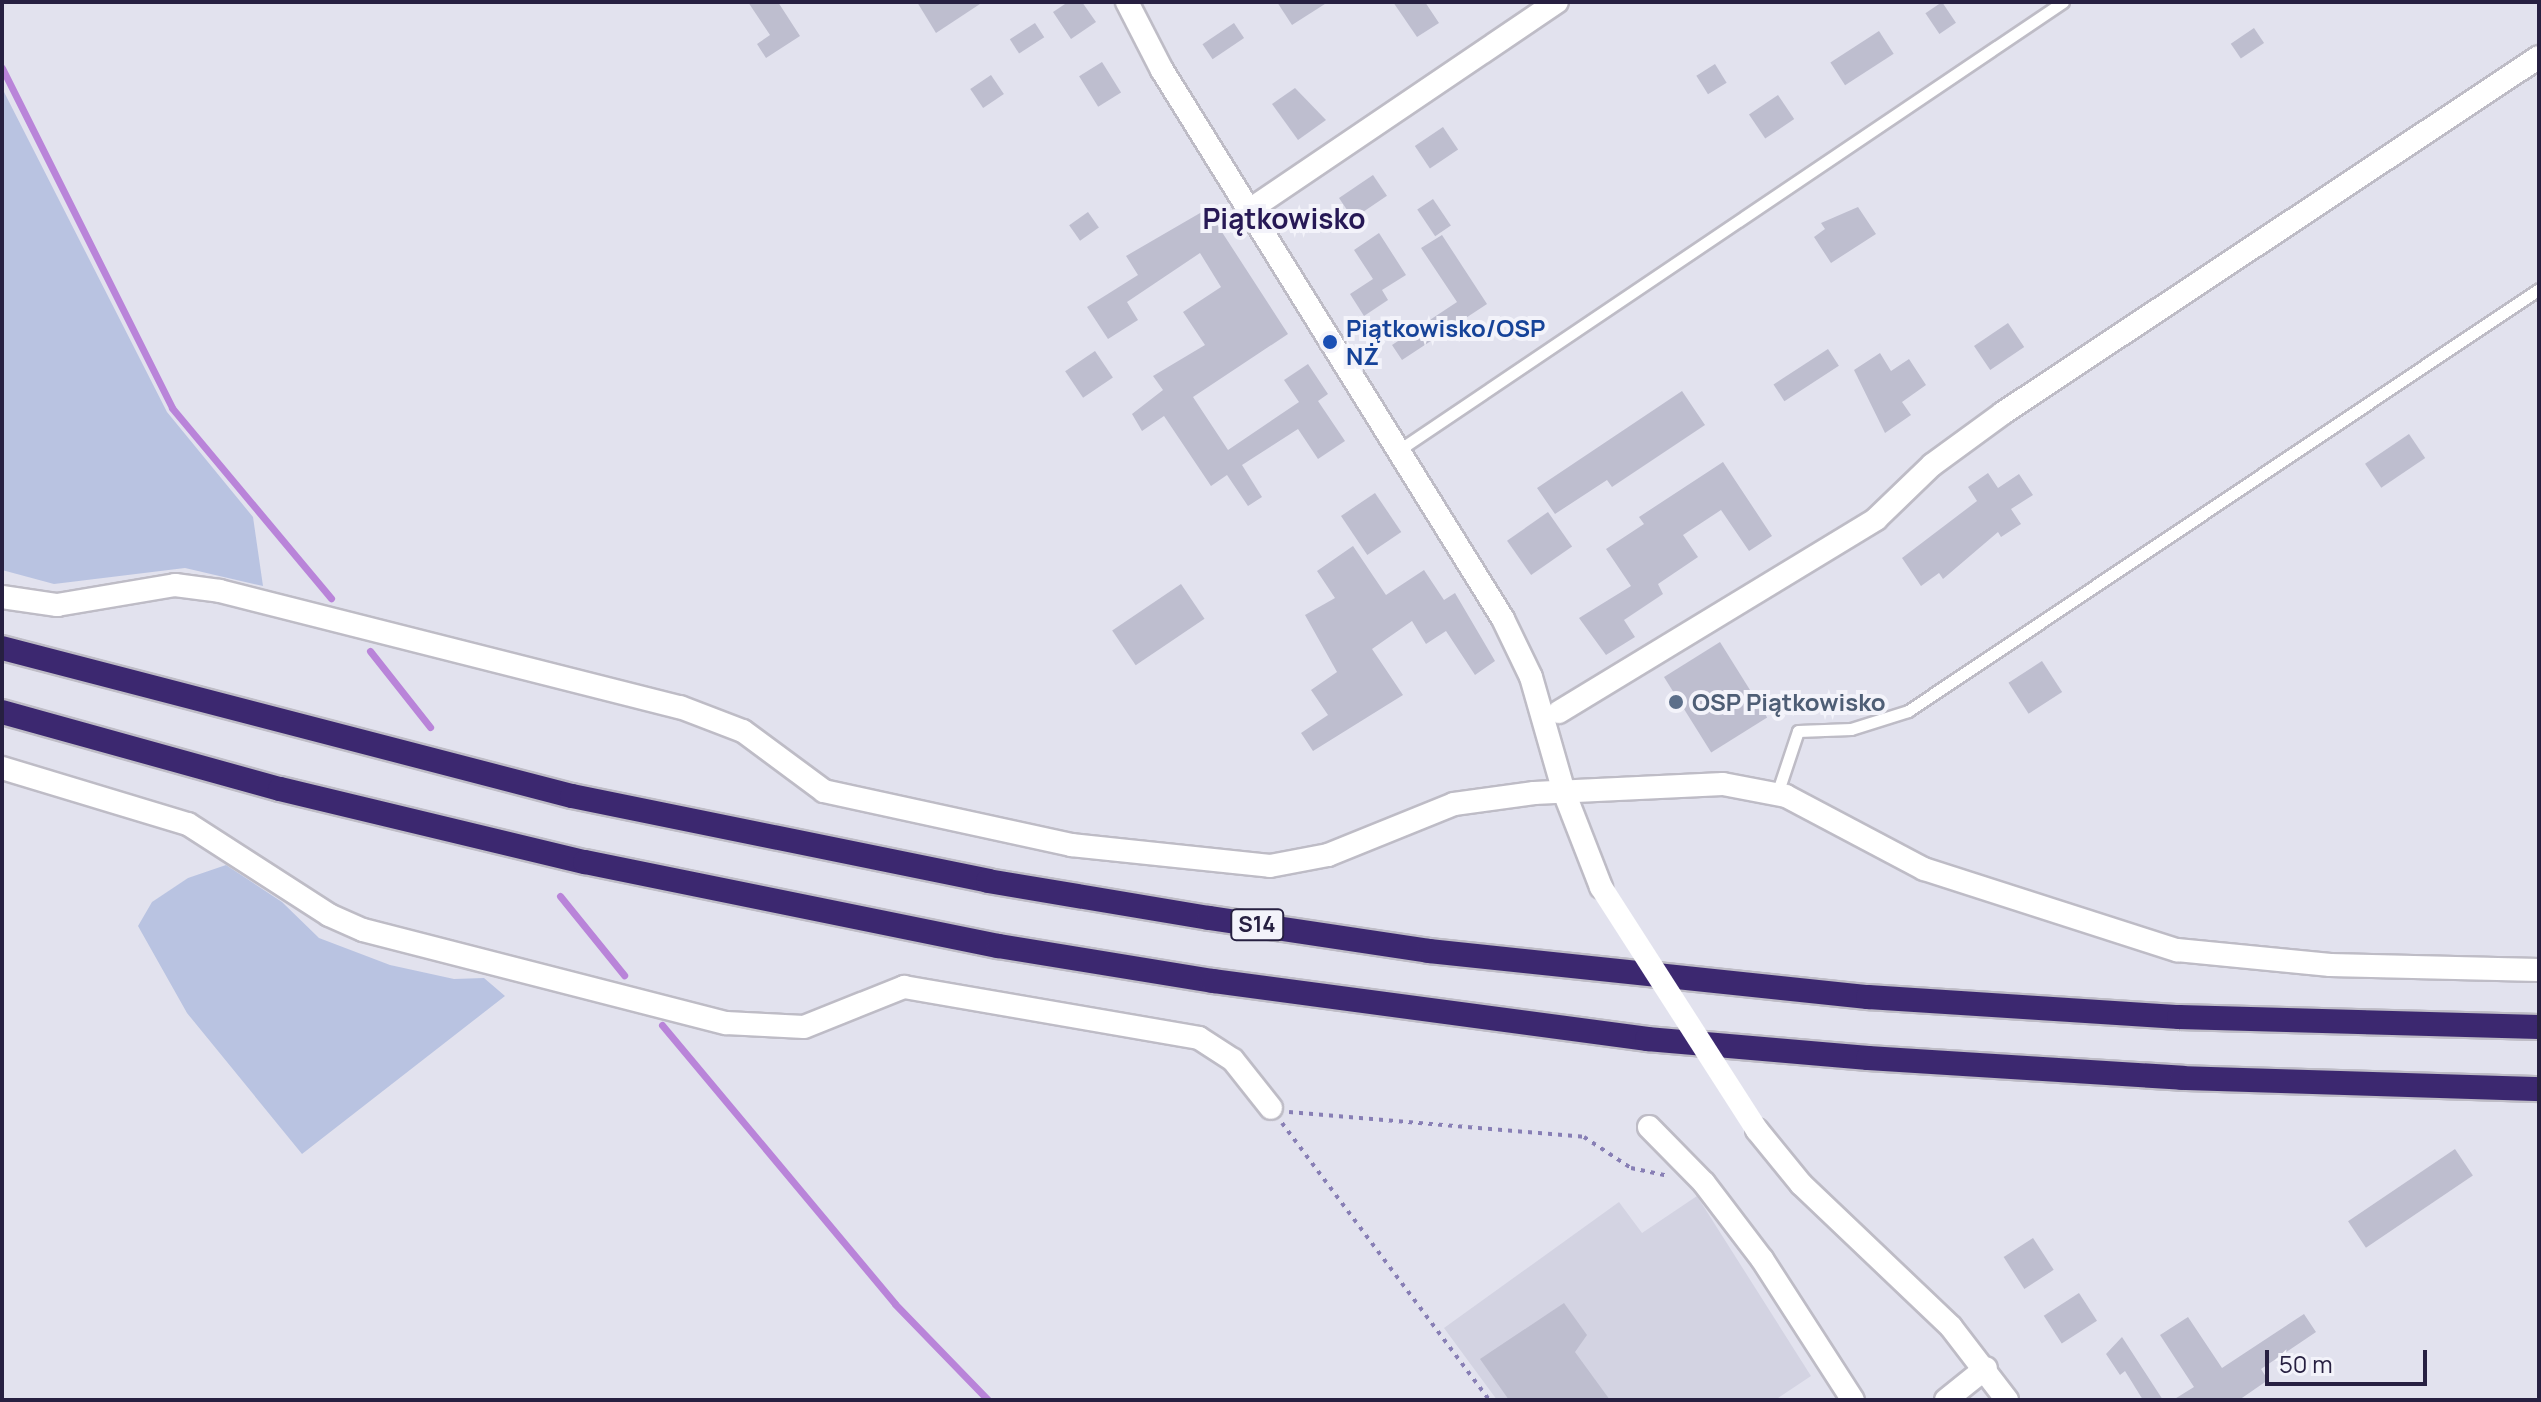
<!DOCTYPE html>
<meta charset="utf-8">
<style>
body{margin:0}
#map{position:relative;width:2541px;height:1402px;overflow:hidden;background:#e2e2ee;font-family:Manrope,sans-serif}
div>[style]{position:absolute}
.built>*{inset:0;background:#d3d3e2}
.green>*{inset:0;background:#b9c3e1}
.stream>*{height:7px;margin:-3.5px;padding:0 3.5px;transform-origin:3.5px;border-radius:3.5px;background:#b984d9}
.building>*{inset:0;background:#bebecf;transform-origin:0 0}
.path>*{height:4px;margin-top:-2px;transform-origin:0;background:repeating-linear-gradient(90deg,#887fb5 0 4px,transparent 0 10px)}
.roads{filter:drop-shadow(2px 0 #bebcc6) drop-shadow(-2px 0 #bebcc6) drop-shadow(0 2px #bebcc6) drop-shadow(0 -2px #bebcc6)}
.service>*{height:11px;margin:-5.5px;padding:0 5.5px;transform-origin:5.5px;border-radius:5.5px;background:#fff}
.minor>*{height:22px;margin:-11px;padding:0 11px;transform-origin:11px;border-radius:11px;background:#fff}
.tertiary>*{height:22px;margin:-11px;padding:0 11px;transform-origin:11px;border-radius:11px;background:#fff}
.motorway>*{height:24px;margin:-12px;padding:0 12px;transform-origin:12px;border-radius:12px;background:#3c2870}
.tertiary-bridge>*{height:22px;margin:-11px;padding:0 11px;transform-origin:11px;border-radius:11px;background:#fff}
.dots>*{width:22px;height:22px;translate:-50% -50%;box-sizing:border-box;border:4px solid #f3f3fa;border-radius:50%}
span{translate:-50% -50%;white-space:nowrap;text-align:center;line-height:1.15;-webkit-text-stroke:8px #f3f3fa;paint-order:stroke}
.shield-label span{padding:2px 6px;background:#f3f3fa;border:2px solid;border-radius:6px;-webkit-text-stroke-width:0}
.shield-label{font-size:22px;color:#272041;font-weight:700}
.transit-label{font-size:24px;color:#164399;font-weight:700}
.left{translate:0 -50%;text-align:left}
.service-label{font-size:24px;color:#4e5e75;font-weight:700}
.quarter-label{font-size:28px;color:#271955;font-weight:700}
.frame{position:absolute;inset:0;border:4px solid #272041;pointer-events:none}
.scale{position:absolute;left:2265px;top:1350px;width:162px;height:36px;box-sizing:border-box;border:4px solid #272041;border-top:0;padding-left:10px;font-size:24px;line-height:28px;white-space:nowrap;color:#272041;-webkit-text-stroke:6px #f3f3fa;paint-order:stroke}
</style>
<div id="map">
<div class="built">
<div style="clip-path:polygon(1697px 1196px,1811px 1376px,1775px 1400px,1497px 1400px,1444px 1328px,1619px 1202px,1642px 1233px)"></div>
</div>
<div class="green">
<div style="clip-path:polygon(2px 88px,167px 412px,253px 517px,263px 586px,185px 568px,54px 584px,2px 570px)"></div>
<div style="clip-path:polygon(226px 865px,282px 902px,319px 938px,390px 965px,454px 979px,484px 978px,505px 996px,302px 1154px,187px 1013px,138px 926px,152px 902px,188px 878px)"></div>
</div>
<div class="stream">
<div style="left:2px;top:68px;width:380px;rotate:63.4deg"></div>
<div style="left:172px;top:408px;width:248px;rotate:50.1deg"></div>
<div style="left:370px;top:651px;width:97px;rotate:51.7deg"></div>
<div style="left:560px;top:896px;width:102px;rotate:51deg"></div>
<div style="left:662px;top:1025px;width:363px;rotate:50.1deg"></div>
<div style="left:895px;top:1304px;width:134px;rotate:45.9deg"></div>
</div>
<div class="building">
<div style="clip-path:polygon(748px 2px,778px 2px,800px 36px,766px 58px,757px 44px,770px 35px)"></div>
<div style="clip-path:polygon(917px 2px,983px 2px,936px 33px)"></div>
<div style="clip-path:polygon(1068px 2px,1082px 2px,1096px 22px,1071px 39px,1053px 12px)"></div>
<div style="clip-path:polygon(1277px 2px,1328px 2px,1292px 25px)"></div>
<div style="clip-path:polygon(1393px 2px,1425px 2px,1439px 23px,1417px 37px)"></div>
<div style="left:1942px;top:2px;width:25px;height:20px;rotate:56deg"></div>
<div style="left:1035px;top:23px;width:17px;height:30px;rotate:57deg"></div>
<div style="left:1234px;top:23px;width:18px;height:38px;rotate:56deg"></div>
<div style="left:2254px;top:28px;width:18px;height:28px;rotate:56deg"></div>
<div style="left:1879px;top:31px;width:27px;height:58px;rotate:57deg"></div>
<div style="left:1102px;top:62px;width:36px;height:27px;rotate:58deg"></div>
<div style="left:1715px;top:64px;width:22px;height:22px;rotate:58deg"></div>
<div style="left:991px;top:75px;width:23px;height:25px;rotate:56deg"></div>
<div style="clip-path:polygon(1295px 88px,1326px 120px,1298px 140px,1272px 104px)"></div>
<div style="left:1778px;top:95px;width:29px;height:35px;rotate:56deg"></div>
<div style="left:1443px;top:127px;width:27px;height:34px;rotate:56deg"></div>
<div style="left:1373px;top:175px;width:25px;height:41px;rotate:56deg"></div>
<div style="left:1433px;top:199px;width:32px;height:19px;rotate:56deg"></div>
<div style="clip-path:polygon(1858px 207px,1876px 234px,1831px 263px,1814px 237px,1825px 229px,1821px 223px)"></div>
<div style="clip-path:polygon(1207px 209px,1288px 334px,1193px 397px,1228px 450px,1299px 402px,1284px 380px,1308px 364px,1328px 394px,1318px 401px,1345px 441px,1318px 459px,1298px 429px,1242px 465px,1262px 497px,1248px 506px,1227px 475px,1211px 486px,1164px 416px,1142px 431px,1132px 414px,1163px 390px,1153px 376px,1205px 345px,1183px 312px,1221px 287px,1200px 253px,1127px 302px,1138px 320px,1108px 339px,1087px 307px,1138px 275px,1126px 256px)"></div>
<div style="left:1088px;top:212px;width:19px;height:23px;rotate:55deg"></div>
<div style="clip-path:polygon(1379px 233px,1406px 275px,1382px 290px,1388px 300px,1364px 316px,1350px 294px,1373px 279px,1354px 250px)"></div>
<div style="clip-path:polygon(1442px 235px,1487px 304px,1402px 360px,1392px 345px,1457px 302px,1421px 248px)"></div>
<div style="left:2008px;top:323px;width:29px;height:41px;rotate:56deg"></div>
<div style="left:1828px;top:349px;width:20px;height:65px;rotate:57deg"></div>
<div style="left:1095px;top:351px;width:32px;height:36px;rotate:56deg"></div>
<div style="clip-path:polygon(1880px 353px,1891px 371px,1909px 359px,1926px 385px,1902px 402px,1911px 415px,1885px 433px,1854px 370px)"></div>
<div style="clip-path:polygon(1682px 391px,1705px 425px,1612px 487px,1607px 480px,1555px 514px,1537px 488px)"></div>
<div style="left:2409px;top:434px;width:29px;height:53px;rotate:56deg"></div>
<div style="clip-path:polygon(1723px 462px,1772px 536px,1749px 551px,1721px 510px,1683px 535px,1698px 557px,1658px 584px,1663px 594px,1624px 620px,1635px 637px,1606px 655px,1579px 618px,1631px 586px,1606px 549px,1644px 524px,1639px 517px)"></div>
<div style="clip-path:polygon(1988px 473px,1998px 488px,2019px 474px,2033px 495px,2011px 509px,2021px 524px,2001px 537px,1998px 532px,1943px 579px,1939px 573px,1921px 586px,1902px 558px,1977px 501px,1968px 487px)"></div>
<div style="left:1375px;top:493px;width:47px;height:41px;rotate:56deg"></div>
<div style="left:1548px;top:512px;width:42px;height:50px;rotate:55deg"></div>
<div style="clip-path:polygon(1353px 546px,1386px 595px,1424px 570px,1444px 600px,1455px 593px,1495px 661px,1475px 675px,1446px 631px,1426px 644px,1412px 621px,1372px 649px,1403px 695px,1313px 751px,1301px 733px,1328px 715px,1311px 690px,1337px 672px,1305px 615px,1335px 598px,1317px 571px)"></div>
<div style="left:1181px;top:584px;width:42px;height:83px;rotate:56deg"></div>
<div style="left:1720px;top:642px;width:89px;height:66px;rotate:58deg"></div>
<div style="left:2042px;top:661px;width:37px;height:40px;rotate:57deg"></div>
<div style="left:2455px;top:1149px;width:32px;height:129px;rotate:56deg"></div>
<div style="left:2033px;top:1238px;width:38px;height:35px;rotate:57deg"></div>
<div style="left:2079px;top:1293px;width:33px;height:42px;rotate:57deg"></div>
<div style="clip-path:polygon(1564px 1303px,1587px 1335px,1575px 1352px,1610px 1400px,1509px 1400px,1480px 1359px)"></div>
<div style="clip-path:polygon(2304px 1314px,2316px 1332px,2261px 1369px,2268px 1380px,2239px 1400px,2173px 1400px,2194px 1387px,2160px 1335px,2188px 1317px,2222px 1368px)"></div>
<div style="clip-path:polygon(2122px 1337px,2163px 1400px,2143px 1400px,2125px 1371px,2120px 1375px,2106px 1354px)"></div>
</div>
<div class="path">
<div style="left:1289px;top:1112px;width:296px;rotate:4.8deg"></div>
<div style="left:1584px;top:1137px;width:56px;rotate:33.4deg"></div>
<div style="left:1631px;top:1168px;width:35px;rotate:12deg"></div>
<div style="left:1282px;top:1123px;width:346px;rotate:53.2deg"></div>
</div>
<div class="roads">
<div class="service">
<div style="left:1399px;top:450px;width:801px;rotate:-34.01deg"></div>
<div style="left:1777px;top:794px;width:66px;rotate:-71.6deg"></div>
<div style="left:1798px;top:731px;width:53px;rotate:-2.2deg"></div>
<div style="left:1851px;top:729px;width:60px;rotate:-17.5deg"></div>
<div style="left:1908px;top:711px;width:759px;rotate:-33.77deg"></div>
</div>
<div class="minor">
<div style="left:1248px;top:211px;width:373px;rotate:-34.1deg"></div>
<div style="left:2px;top:597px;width:56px;rotate:8.3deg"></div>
<div style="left:57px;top:605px;width:120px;rotate:-9.6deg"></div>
<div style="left:175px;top:585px;width:45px;rotate:7.6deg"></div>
<div style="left:220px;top:591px;width:474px;rotate:14.2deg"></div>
<div style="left:680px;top:707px;width:67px;rotate:20.9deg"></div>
<div style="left:743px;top:731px;width:101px;rotate:36.5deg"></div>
<div style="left:824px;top:791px;width:253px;rotate:12.3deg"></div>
<div style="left:1071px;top:845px;width:200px;rotate:6deg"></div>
<div style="left:1270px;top:866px;width:59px;rotate:-10.7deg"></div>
<div style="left:1328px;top:855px;width:136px;rotate:-22deg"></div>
<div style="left:1454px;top:804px;width:81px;rotate:-7.8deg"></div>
<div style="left:1534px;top:793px;width:189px;rotate:-2.7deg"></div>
<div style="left:1723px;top:784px;width:64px;rotate:10.8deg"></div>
<div style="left:1786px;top:796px;width:156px;rotate:27.9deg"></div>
<div style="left:1924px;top:869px;width:266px;rotate:17.8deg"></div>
<div style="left:2177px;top:950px;width:154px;rotate:5.6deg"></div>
<div style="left:2330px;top:965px;width:209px;rotate:1.4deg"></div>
<div style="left:1559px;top:712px;width:371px;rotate:-31.3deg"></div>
<div style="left:1876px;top:519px;width:78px;rotate:-44deg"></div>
<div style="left:1932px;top:465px;width:88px;rotate:-36.2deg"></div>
<div style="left:2003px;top:413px;width:643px;rotate:-33.59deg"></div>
<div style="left:2px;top:768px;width:194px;rotate:16.8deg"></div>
<div style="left:188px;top:824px;width:168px;rotate:32.8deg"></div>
<div style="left:329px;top:915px;width:37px;rotate:24deg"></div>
<div style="left:363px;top:930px;width:375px;rotate:14.4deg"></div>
<div style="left:726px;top:1023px;width:78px;rotate:2.9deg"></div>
<div style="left:804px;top:1027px;width:108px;rotate:-21.8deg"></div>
<div style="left:904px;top:987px;width:299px;rotate:9.8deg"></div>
<div style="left:1199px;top:1038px;width:40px;rotate:32.9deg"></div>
<div style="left:1233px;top:1060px;width:61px;rotate:51.6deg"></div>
<div style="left:1649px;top:1127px;width:78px;rotate:45.5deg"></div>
<div style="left:1704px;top:1183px;width:96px;rotate:52.7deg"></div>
<div style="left:1762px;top:1259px;width:168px;rotate:57.2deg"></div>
<div style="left:1946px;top:1400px;width:51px;rotate:-38.7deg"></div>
</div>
<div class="tertiary">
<div style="left:1127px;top:2px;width:76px;rotate:62.8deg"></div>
<div style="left:1162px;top:70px;width:646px;rotate:58.15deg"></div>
<div style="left:1503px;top:619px;width:64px;rotate:64.2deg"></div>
<div style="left:1531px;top:677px;width:120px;rotate:74deg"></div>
<div style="left:1564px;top:792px;width:102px;rotate:68.7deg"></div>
<div style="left:1757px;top:1130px;width:70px;rotate:50.8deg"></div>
<div style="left:1801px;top:1184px;width:207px;rotate:43.6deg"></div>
<div style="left:1951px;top:1327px;width:92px;rotate:52.5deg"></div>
</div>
<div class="motorway">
<div style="left:2px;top:648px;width:589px;rotate:14.56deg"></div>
<div style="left:572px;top:796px;width:425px;rotate:11.5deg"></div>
<div style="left:988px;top:881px;width:224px;rotate:9.5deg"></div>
<div style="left:1209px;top:918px;width:222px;rotate:8.5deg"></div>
<div style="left:1429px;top:951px;width:441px;rotate:6deg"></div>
<div style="left:1868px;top:997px;width:312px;rotate:3.7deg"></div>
<div style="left:2179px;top:1017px;width:360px;rotate:1.6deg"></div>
<div style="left:2px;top:712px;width:288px;rotate:15.5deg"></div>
<div style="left:280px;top:789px;width:314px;rotate:13.5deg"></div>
<div style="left:585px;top:862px;width:422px;rotate:11.5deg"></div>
<div style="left:999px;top:946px;width:217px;rotate:9.3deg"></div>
<div style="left:1213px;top:981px;width:438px;rotate:7.6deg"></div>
<div style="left:1647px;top:1039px;width:222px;rotate:4.9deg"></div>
<div style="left:1868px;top:1058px;width:315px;rotate:3.6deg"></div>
<div style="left:2182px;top:1078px;width:357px;rotate:1.8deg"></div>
</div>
</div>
<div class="tertiary-bridge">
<div style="left:1601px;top:887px;width:289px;rotate:57.3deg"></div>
</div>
<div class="dots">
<div style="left:1330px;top:342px;background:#1a4fb4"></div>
<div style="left:1676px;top:702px;background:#5c6f8a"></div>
</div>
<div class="shield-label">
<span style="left:1257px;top:925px">S14</span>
</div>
<div class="transit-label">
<span class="left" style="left:1346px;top:342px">Piątkowisko/OSP<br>NŻ</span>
</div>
<div class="service-label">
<span class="left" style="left:1692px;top:702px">OSP Piątkowisko</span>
</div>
<div class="quarter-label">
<span style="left:1284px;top:218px">Piątkowisko</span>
</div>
<div class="frame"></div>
<div class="scale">50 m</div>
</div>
